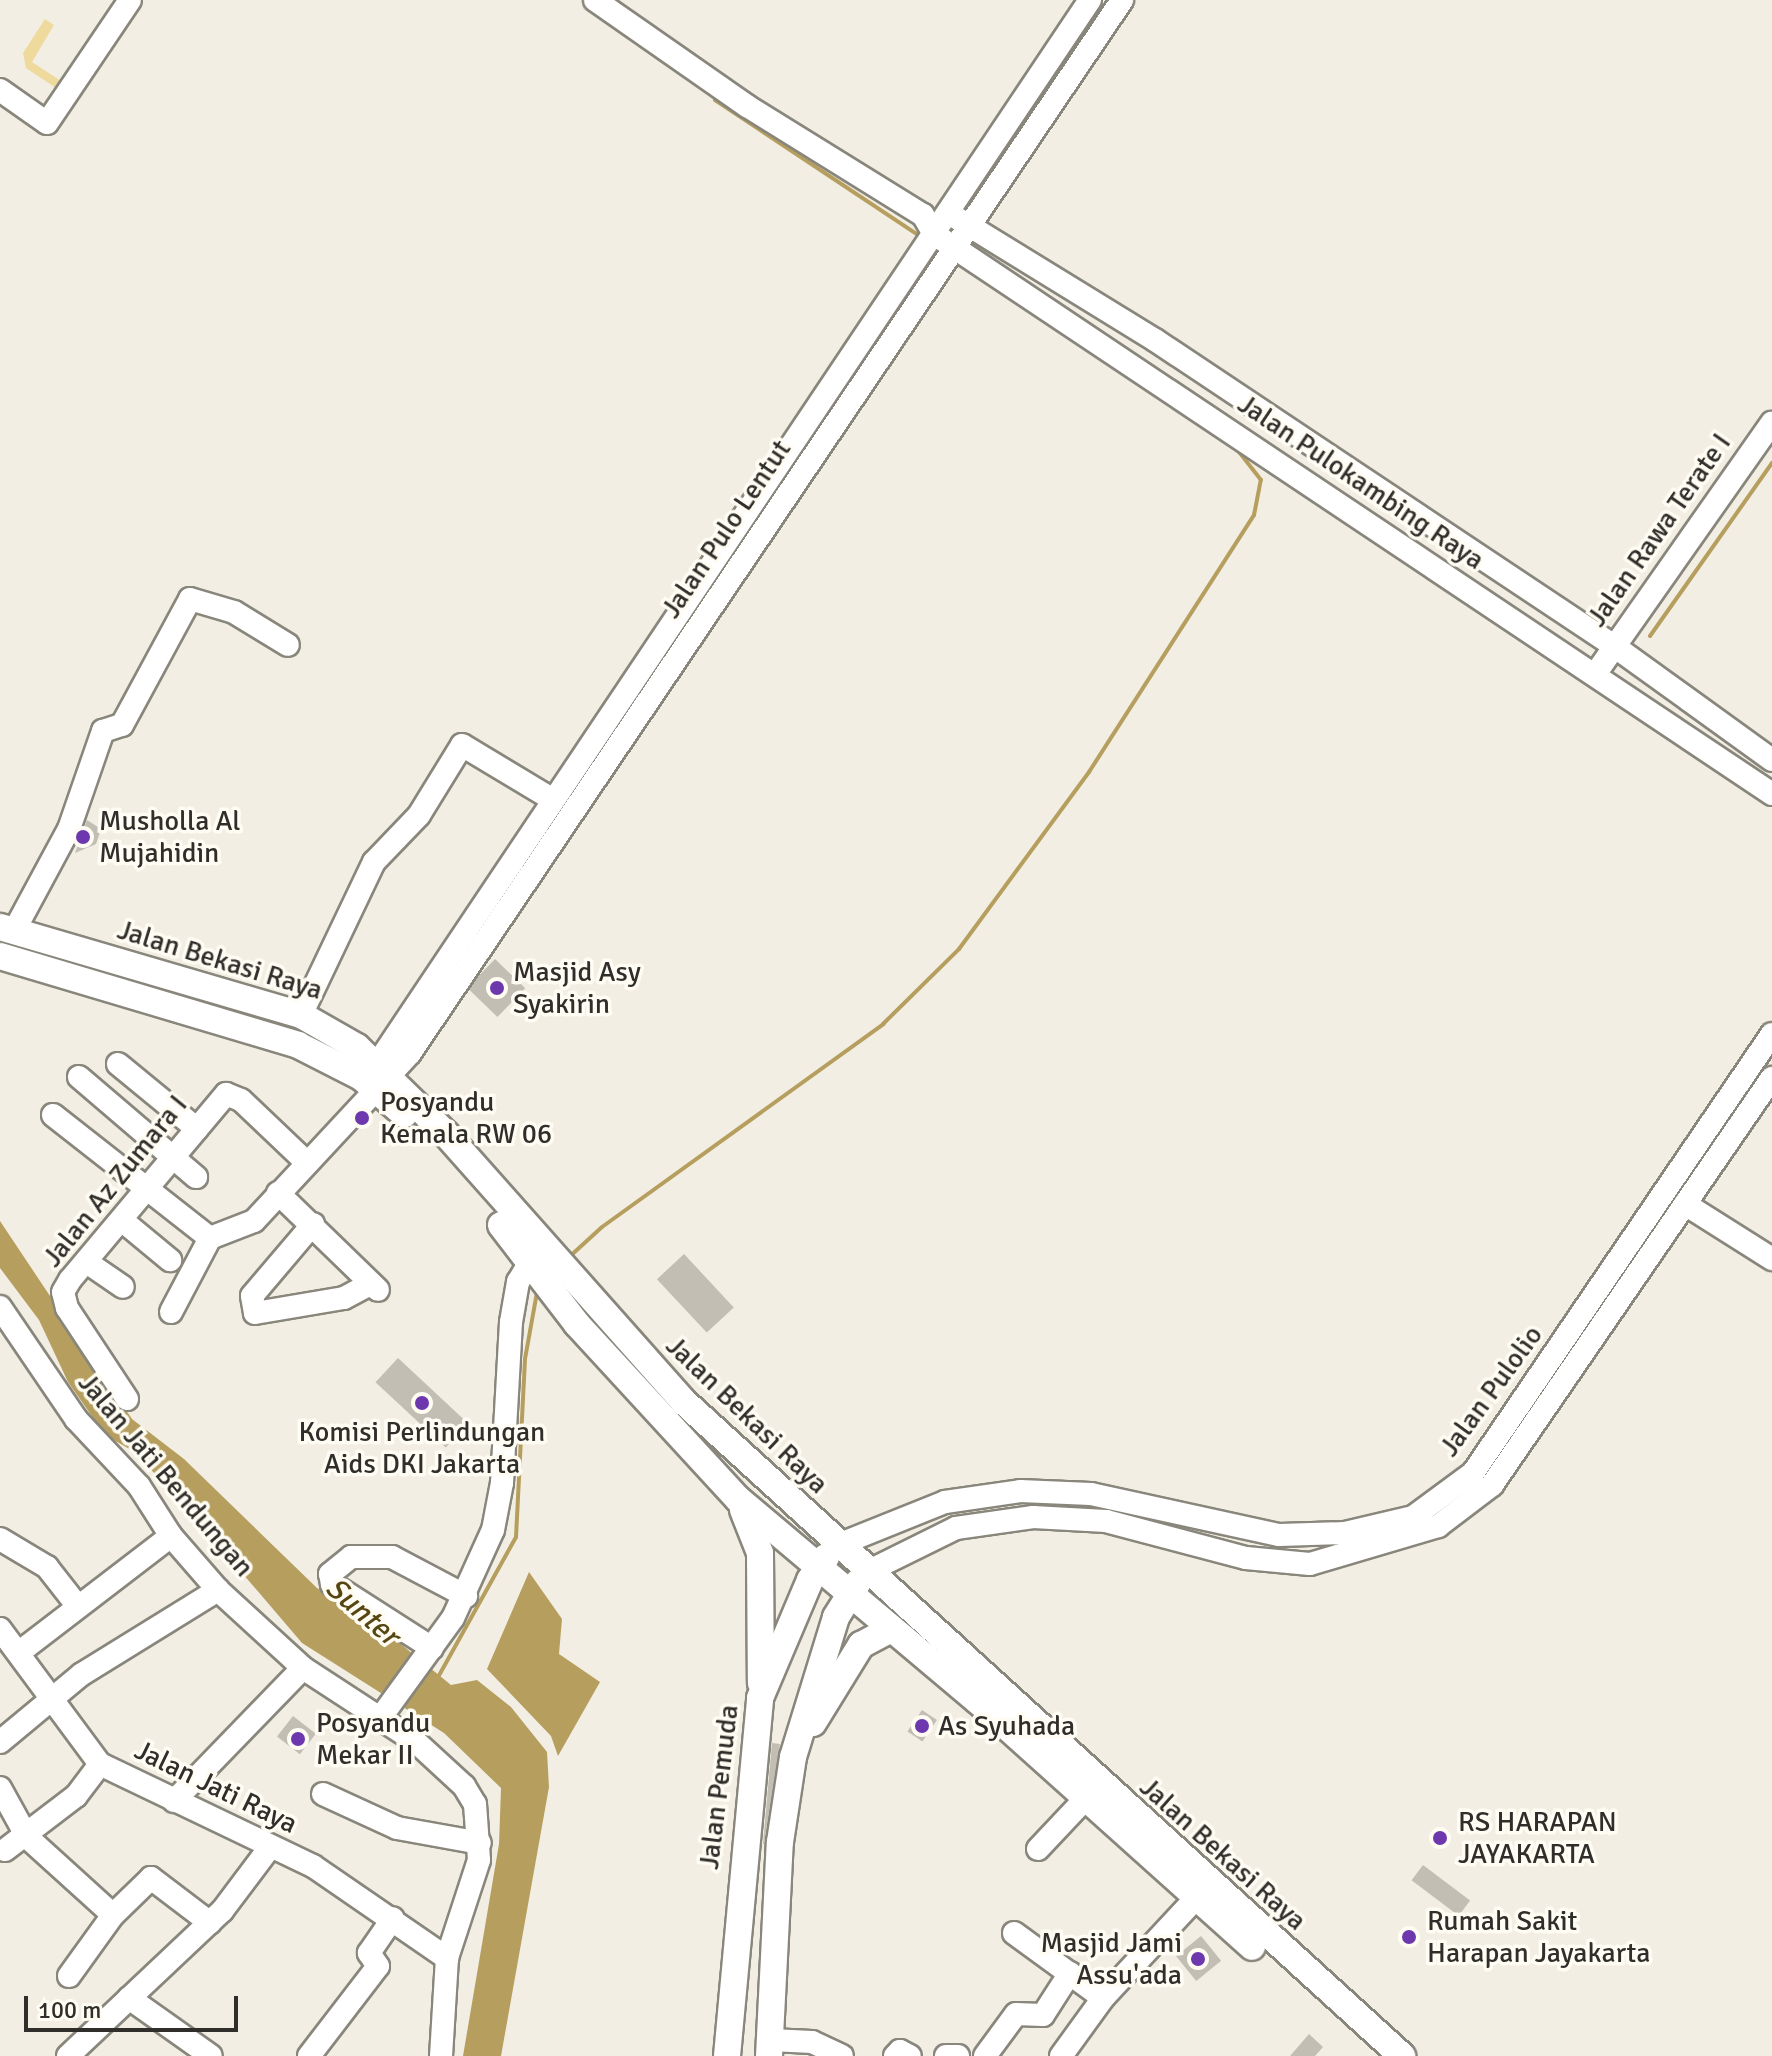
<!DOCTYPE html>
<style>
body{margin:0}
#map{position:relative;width:1772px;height:2056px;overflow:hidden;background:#f2eee3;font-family:Signika,sans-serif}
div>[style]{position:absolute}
.green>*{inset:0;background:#efda9e}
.water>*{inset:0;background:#b69f5e}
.stream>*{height:4px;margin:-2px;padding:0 2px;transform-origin:2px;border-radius:2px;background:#b69f5e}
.building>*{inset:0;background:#c2beb4;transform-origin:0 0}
.roads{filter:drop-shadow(2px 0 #89867c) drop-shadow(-2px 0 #89867c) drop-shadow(0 2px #89867c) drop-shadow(0 -2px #89867c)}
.minor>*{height:22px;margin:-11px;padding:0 11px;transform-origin:11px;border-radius:11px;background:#fff}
.major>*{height:26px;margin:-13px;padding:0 13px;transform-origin:13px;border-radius:13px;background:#fff}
.dots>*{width:22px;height:22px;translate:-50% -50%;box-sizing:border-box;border:4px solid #fffcf3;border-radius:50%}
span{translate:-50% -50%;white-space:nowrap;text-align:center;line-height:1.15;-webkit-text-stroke:7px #fffcf3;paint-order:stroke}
.street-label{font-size:28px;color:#302e2a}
.poi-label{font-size:28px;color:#302e2a}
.left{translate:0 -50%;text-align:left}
.right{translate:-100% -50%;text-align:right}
.water-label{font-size:30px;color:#564612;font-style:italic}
.scale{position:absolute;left:24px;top:1996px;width:214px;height:36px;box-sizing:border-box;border:4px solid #302e2a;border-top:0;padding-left:10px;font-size:24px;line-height:28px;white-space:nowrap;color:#302e2a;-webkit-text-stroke:6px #fffcf3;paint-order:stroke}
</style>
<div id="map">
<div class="green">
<div style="clip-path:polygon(45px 19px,54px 25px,32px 62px,61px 81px,56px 88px,26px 68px,23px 53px)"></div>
</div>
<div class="water">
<div style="clip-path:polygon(0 1221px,132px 1419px,184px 1459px,317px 1588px,386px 1632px,451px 1685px,477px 1680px,511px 1707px,547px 1752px,549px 1787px,501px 2056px,463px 2056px,499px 1844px,501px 1788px,444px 1733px,302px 1643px,178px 1498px,133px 1451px,105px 1435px,68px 1382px,39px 1320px,0 1268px)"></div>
<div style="clip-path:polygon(529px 1572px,562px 1619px,559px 1654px,600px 1682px,558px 1756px,551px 1736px,487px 1669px)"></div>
</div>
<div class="stream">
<div style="left:715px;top:100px;width:250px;rotate:33.6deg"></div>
<div style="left:1650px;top:636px;width:212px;rotate:-54.8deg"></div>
<div style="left:567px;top:1259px;width:47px;rotate:-42.4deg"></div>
<div style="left:602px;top:1227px;width:347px;rotate:-35.8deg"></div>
<div style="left:883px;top:1024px;width:107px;rotate:-44.6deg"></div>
<div style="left:959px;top:949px;width:220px;rotate:-53.7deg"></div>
<div style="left:1089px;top:772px;width:305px;rotate:-57.3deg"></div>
<div style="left:1254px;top:515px;width:36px;rotate:-79deg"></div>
<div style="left:1261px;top:480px;width:41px;rotate:-128deg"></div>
<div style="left:437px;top:1679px;width:162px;rotate:-60.9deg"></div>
<div style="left:516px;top:1537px;width:178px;rotate:-87.1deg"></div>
<div style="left:525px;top:1359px;width:73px;rotate:-79.8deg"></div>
</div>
<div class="building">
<div style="clip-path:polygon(87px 820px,101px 829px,96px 844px,75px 853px)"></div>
<div style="left:495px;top:959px;width:42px;height:40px;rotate:44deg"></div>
<div style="left:684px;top:1254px;width:73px;height:37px;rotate:47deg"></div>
<div style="left:398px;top:1358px;width:96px;height:33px;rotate:43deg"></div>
<div style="left:922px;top:1710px;width:18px;height:26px;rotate:34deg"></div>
<div style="left:293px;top:1716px;width:29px;height:26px;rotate:38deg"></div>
<div style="clip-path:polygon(772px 1743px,780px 1744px,764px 1844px,763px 1844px)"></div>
<div style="left:1423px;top:1865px;width:59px;height:19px;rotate:37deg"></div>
<div style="left:1201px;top:1936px;width:32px;height:32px;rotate:51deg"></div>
<div style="clip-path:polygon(1309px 2034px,1323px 2047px,1315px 2056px,1290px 2056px)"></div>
</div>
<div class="roads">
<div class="minor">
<div style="left:595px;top:0;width:185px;rotate:34.9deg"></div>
<div style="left:747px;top:106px;width:207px;rotate:31.8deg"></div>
<div style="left:923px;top:215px;width:22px;rotate:60deg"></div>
<div style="left:934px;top:234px;width:1008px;rotate:33.75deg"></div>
<div style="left:0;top:90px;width:57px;rotate:35.1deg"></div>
<div style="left:47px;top:123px;width:148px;rotate:-56deg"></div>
<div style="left:955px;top:217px;width:235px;rotate:31.6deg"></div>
<div style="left:1155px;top:340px;width:552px;rotate:33.69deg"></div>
<div style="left:1614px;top:646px;width:195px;rotate:35.8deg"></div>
<div style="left:1596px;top:673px;width:306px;rotate:-54.9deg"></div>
<div style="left:14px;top:931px;width:116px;rotate:-61.7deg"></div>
<div style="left:69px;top:829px;width:104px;rotate:-70.9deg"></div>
<div style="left:103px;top:731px;width:20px;rotate:-18deg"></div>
<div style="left:122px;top:725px;width:143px;rotate:-61.6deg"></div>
<div style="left:190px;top:599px;width:46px;rotate:16.5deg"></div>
<div style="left:234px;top:612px;width:63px;rotate:31.4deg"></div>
<div style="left:301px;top:1015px;width:170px;rotate:-64.5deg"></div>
<div style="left:374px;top:862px;width:65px;rotate:-46.2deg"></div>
<div style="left:419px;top:815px;width:82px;rotate:-58.4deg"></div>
<div style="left:462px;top:745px;width:105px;rotate:31deg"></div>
<div style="left:118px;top:1064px;width:102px;rotate:39.4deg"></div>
<div style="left:79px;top:1077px;width:154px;rotate:40.5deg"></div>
<div style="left:367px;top:1079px;width:1299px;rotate:-56.18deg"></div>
<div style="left:53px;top:1115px;width:199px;rotate:38.1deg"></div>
<div style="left:278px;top:1193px;width:139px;rotate:44.1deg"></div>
<div style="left:1685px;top:1204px;width:103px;rotate:32.3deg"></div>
<div style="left:124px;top:1222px;width:60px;rotate:39.6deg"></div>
<div style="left:313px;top:1224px;width:94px;rotate:130.3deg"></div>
<div style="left:252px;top:1296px;width:17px;rotate:80deg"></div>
<div style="left:255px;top:1313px;width:90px;rotate:-9.6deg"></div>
<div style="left:344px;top:1298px;width:27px;rotate:-28deg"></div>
<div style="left:88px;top:1263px;width:42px;rotate:34.4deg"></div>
<div style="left:0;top:1307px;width:135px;rotate:55.8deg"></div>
<div style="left:76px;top:1419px;width:92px;rotate:46.8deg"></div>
<div style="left:139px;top:1486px;width:59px;rotate:57.4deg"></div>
<div style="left:171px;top:1536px;width:72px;rotate:49deg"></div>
<div style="left:218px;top:1590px;width:115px;rotate:42.5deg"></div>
<div style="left:303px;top:1668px;width:134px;rotate:33.1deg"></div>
<div style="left:415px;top:1741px;width:67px;rotate:42.6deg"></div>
<div style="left:464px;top:1786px;width:21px;rotate:59deg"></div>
<div style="left:475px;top:1804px;width:56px;rotate:85.9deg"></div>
<div style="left:479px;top:1860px;width:103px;rotate:108.1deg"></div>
<div style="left:447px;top:1958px;width:98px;rotate:93.5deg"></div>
<div style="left:171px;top:1312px;width:84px;rotate:-62.2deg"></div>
<div style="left:210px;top:1238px;width:47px;rotate:-21.1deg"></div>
<div style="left:254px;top:1221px;width:229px;rotate:-47.1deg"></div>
<div style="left:410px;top:1053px;width:1271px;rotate:-55.93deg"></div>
<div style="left:127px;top:1399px;width:109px;rotate:-123.4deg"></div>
<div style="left:67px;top:1308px;width:16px;rotate:-104deg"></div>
<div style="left:63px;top:1292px;width:14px;rotate:-60deg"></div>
<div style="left:70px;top:1280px;width:243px;rotate:-50deg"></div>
<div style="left:226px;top:1094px;width:16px;rotate:22deg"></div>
<div style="left:241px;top:1100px;width:90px;rotate:43.6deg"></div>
<div style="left:0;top:1539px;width:55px;rotate:30.8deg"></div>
<div style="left:47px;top:1567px;width:47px;rotate:51.9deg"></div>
<div style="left:838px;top:1545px;width:115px;rotate:-21.9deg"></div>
<div style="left:945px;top:1502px;width:76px;rotate:-8.3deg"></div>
<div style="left:1020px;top:1491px;width:71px;rotate:2.4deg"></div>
<div style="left:1091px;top:1494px;width:192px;rotate:12.3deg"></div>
<div style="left:1279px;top:1535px;width:66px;rotate:-1.7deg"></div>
<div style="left:1345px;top:1533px;width:70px;rotate:-13.2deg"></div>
<div style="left:1413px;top:1517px;width:74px;rotate:-36.3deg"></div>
<div style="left:1473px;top:1473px;width:531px;rotate:-55.74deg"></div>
<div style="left:867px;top:1572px;width:99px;rotate:-26.3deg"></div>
<div style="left:956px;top:1528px;width:78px;rotate:-8.1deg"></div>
<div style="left:1033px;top:1517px;width:73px;rotate:3.1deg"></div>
<div style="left:1106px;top:1521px;width:145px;rotate:14.8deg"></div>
<div style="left:1246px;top:1558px;width:64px;rotate:5.4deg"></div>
<div style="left:1310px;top:1564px;width:134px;rotate:-16.5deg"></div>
<div style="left:1438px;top:1526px;width:68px;rotate:-37.2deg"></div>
<div style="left:1492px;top:1485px;width:494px;rotate:-55.5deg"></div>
<div style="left:0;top:1629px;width:168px;rotate:53.5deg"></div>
<div style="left:100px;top:1764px;width:236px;rotate:25.6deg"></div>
<div style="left:313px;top:1866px;width:163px;rotate:34.5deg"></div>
<div style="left:432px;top:1648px;width:119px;rotate:-147.4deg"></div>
<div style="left:332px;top:1584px;width:10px;rotate:-101deg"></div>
<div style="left:330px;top:1574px;width:27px;rotate:-39deg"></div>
<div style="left:351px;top:1557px;width:41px"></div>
<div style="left:392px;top:1557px;width:84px;rotate:27.8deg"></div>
<div style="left:21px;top:1651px;width:189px;rotate:-37.5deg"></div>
<div style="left:381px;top:1717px;width:122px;rotate:-54deg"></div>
<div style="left:453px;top:1618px;width:97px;rotate:-65.6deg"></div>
<div style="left:493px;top:1530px;width:48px;rotate:-79.2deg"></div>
<div style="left:502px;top:1483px;width:161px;rotate:-86.8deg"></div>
<div style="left:511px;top:1322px;width:41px;rotate:-80.1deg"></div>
<div style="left:518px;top:1282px;width:23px;rotate:-59deg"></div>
<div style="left:0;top:1742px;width:107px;rotate:-39.7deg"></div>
<div style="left:82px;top:1674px;width:160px;rotate:-31.7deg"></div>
<div style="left:0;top:1788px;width:56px;rotate:61.1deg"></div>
<div style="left:27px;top:1837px;width:116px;rotate:42.2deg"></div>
<div style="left:113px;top:1915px;width:53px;rotate:-44.2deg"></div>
<div style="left:151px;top:1878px;width:74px;rotate:37.3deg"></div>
<div style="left:323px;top:1794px;width:81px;rotate:24.7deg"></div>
<div style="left:397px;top:1828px;width:84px;rotate:10.2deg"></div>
<div style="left:174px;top:1801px;width:185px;rotate:-45.9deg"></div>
<div style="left:1038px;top:1849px;width:70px;rotate:-46.7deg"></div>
<div style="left:5px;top:1850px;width:89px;rotate:-37.3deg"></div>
<div style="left:76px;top:1796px;width:40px;rotate:-53deg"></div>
<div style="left:1014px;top:1933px;width:110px;rotate:36.1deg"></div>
<div style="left:69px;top:1976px;width:75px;rotate:-54.2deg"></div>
<div style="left:129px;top:1998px;width:100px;rotate:35.3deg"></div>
<div style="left:771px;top:2040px;width:41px;rotate:2.8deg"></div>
<div style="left:812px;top:2042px;width:33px;rotate:25deg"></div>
<div style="left:68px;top:2056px;width:212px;rotate:-43.3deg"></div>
<div style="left:222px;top:1911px;width:80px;rotate:-53.1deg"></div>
<div style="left:309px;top:2056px;width:113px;rotate:-52.5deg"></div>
<div style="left:378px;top:1966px;width:16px;rotate:-125deg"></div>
<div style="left:369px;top:1953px;width:42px;rotate:-55.6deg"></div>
<div style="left:895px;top:2056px;width:7px;rotate:-45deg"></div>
<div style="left:900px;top:2051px;width:11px;rotate:27deg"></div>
<div style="left:946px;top:2056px;width:12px"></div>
<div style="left:985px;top:2056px;width:52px;rotate:-53.6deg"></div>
<div style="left:1016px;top:2014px;width:27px;rotate:2deg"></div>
<div style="left:1043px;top:2015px;width:50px;rotate:-57.3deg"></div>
<div style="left:1061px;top:2056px;width:72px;rotate:-54.1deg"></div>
<div style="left:1103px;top:1998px;width:137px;rotate:-47.1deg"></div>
</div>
<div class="major">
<div style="left:0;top:927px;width:314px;rotate:16.3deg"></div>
<div style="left:301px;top:1015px;width:64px;rotate:29.7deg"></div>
<div style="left:357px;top:1047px;width:124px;rotate:44.3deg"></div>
<div style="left:446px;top:1134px;width:357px;rotate:48.4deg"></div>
<div style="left:683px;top:1401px;width:973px;rotate:42.33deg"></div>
<div style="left:0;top:956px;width:311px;rotate:16.6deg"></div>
<div style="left:298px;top:1045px;width:71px;rotate:26.9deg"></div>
<div style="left:361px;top:1077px;width:57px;rotate:40.7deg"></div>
<div style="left:501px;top:1225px;width:125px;rotate:52.5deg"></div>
<div style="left:577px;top:1324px;width:238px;rotate:47.4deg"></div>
<div style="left:738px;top:1499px;width:314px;rotate:40.1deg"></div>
<div style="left:978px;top:1701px;width:368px;rotate:41.9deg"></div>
<div style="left:743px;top:1510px;width:46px;rotate:68.4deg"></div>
<div style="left:760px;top:1553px;width:130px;rotate:89.6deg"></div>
<div style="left:813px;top:1723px;width:92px;rotate:-58.4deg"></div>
<div style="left:861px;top:1645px;width:32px;rotate:-28deg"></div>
<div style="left:727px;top:2056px;width:360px;rotate:-84.7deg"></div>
<div style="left:760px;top:1698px;width:128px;rotate:-67deg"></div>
<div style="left:810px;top:1580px;width:28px;rotate:-55deg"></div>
<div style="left:769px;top:2056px;width:214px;rotate:-87.1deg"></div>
<div style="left:780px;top:1842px;width:86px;rotate:-81.3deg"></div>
<div style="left:793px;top:1757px;width:146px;rotate:-72.9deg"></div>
<div style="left:836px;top:1617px;width:41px;rotate:-57.8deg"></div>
</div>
</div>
<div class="dots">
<div style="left:83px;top:837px;background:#6d37ad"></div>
<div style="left:497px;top:988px;background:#6d37ad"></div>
<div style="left:362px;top:1118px;background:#6d37ad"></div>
<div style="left:422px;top:1403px;background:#6d37ad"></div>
<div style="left:922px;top:1726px;background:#6d37ad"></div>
<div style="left:298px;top:1739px;background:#6d37ad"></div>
<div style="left:1440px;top:1838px;background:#6d37ad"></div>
<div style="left:1409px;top:1937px;background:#6d37ad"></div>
<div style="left:1198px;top:1959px;background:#6d37ad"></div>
</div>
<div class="street-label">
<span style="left:1361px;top:482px;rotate:34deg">Jalan Pulokambing Raya</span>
<span style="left:726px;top:529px;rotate:-56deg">Jalan Pulo Lentut</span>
<span style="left:1659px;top:530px;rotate:-55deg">Jalan Rawa Terate I</span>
<span style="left:220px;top:960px;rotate:17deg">Jalan Bekasi Raya</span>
<span style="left:115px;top:1181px;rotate:-51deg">Jalan Az Zumara I</span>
<span style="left:1491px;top:1391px;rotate:-54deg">Jalan Pulolio</span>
<span style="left:747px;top:1415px;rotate:44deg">Jalan Bekasi Raya</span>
<span style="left:166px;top:1475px;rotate:50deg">Jalan Jati Bendungan</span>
<span style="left:216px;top:1787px;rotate:26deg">Jalan Jati Raya</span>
<span style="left:719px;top:1787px;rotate:-83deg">Jalan Pemuda</span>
<span style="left:1223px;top:1854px;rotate:42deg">Jalan Bekasi Raya</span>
</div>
<div class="poi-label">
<span class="left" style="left:99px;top:837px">Musholla Al<br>Mujahidin</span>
<span class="left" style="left:513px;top:988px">Masjid Asy<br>Syakirin</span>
<span class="left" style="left:380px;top:1118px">Posyandu<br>Kemala RW 06</span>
<span style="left:422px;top:1448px">Komisi Perlindungan<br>Aids DKI Jakarta</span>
<span class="left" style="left:316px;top:1739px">Posyandu<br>Mekar II</span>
<span class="left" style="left:938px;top:1726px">As Syuhada</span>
<span class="left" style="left:1458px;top:1838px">RS HARAPAN<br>JAYAKARTA</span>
<span class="left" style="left:1427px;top:1937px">Rumah Sakit<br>Harapan Jayakarta</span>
<span class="right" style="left:1182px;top:1959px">Masjid Jami<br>Assu'ada</span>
</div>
<div class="water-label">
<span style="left:362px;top:1612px;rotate:41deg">Sunter</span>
</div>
<div class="scale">100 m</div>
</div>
